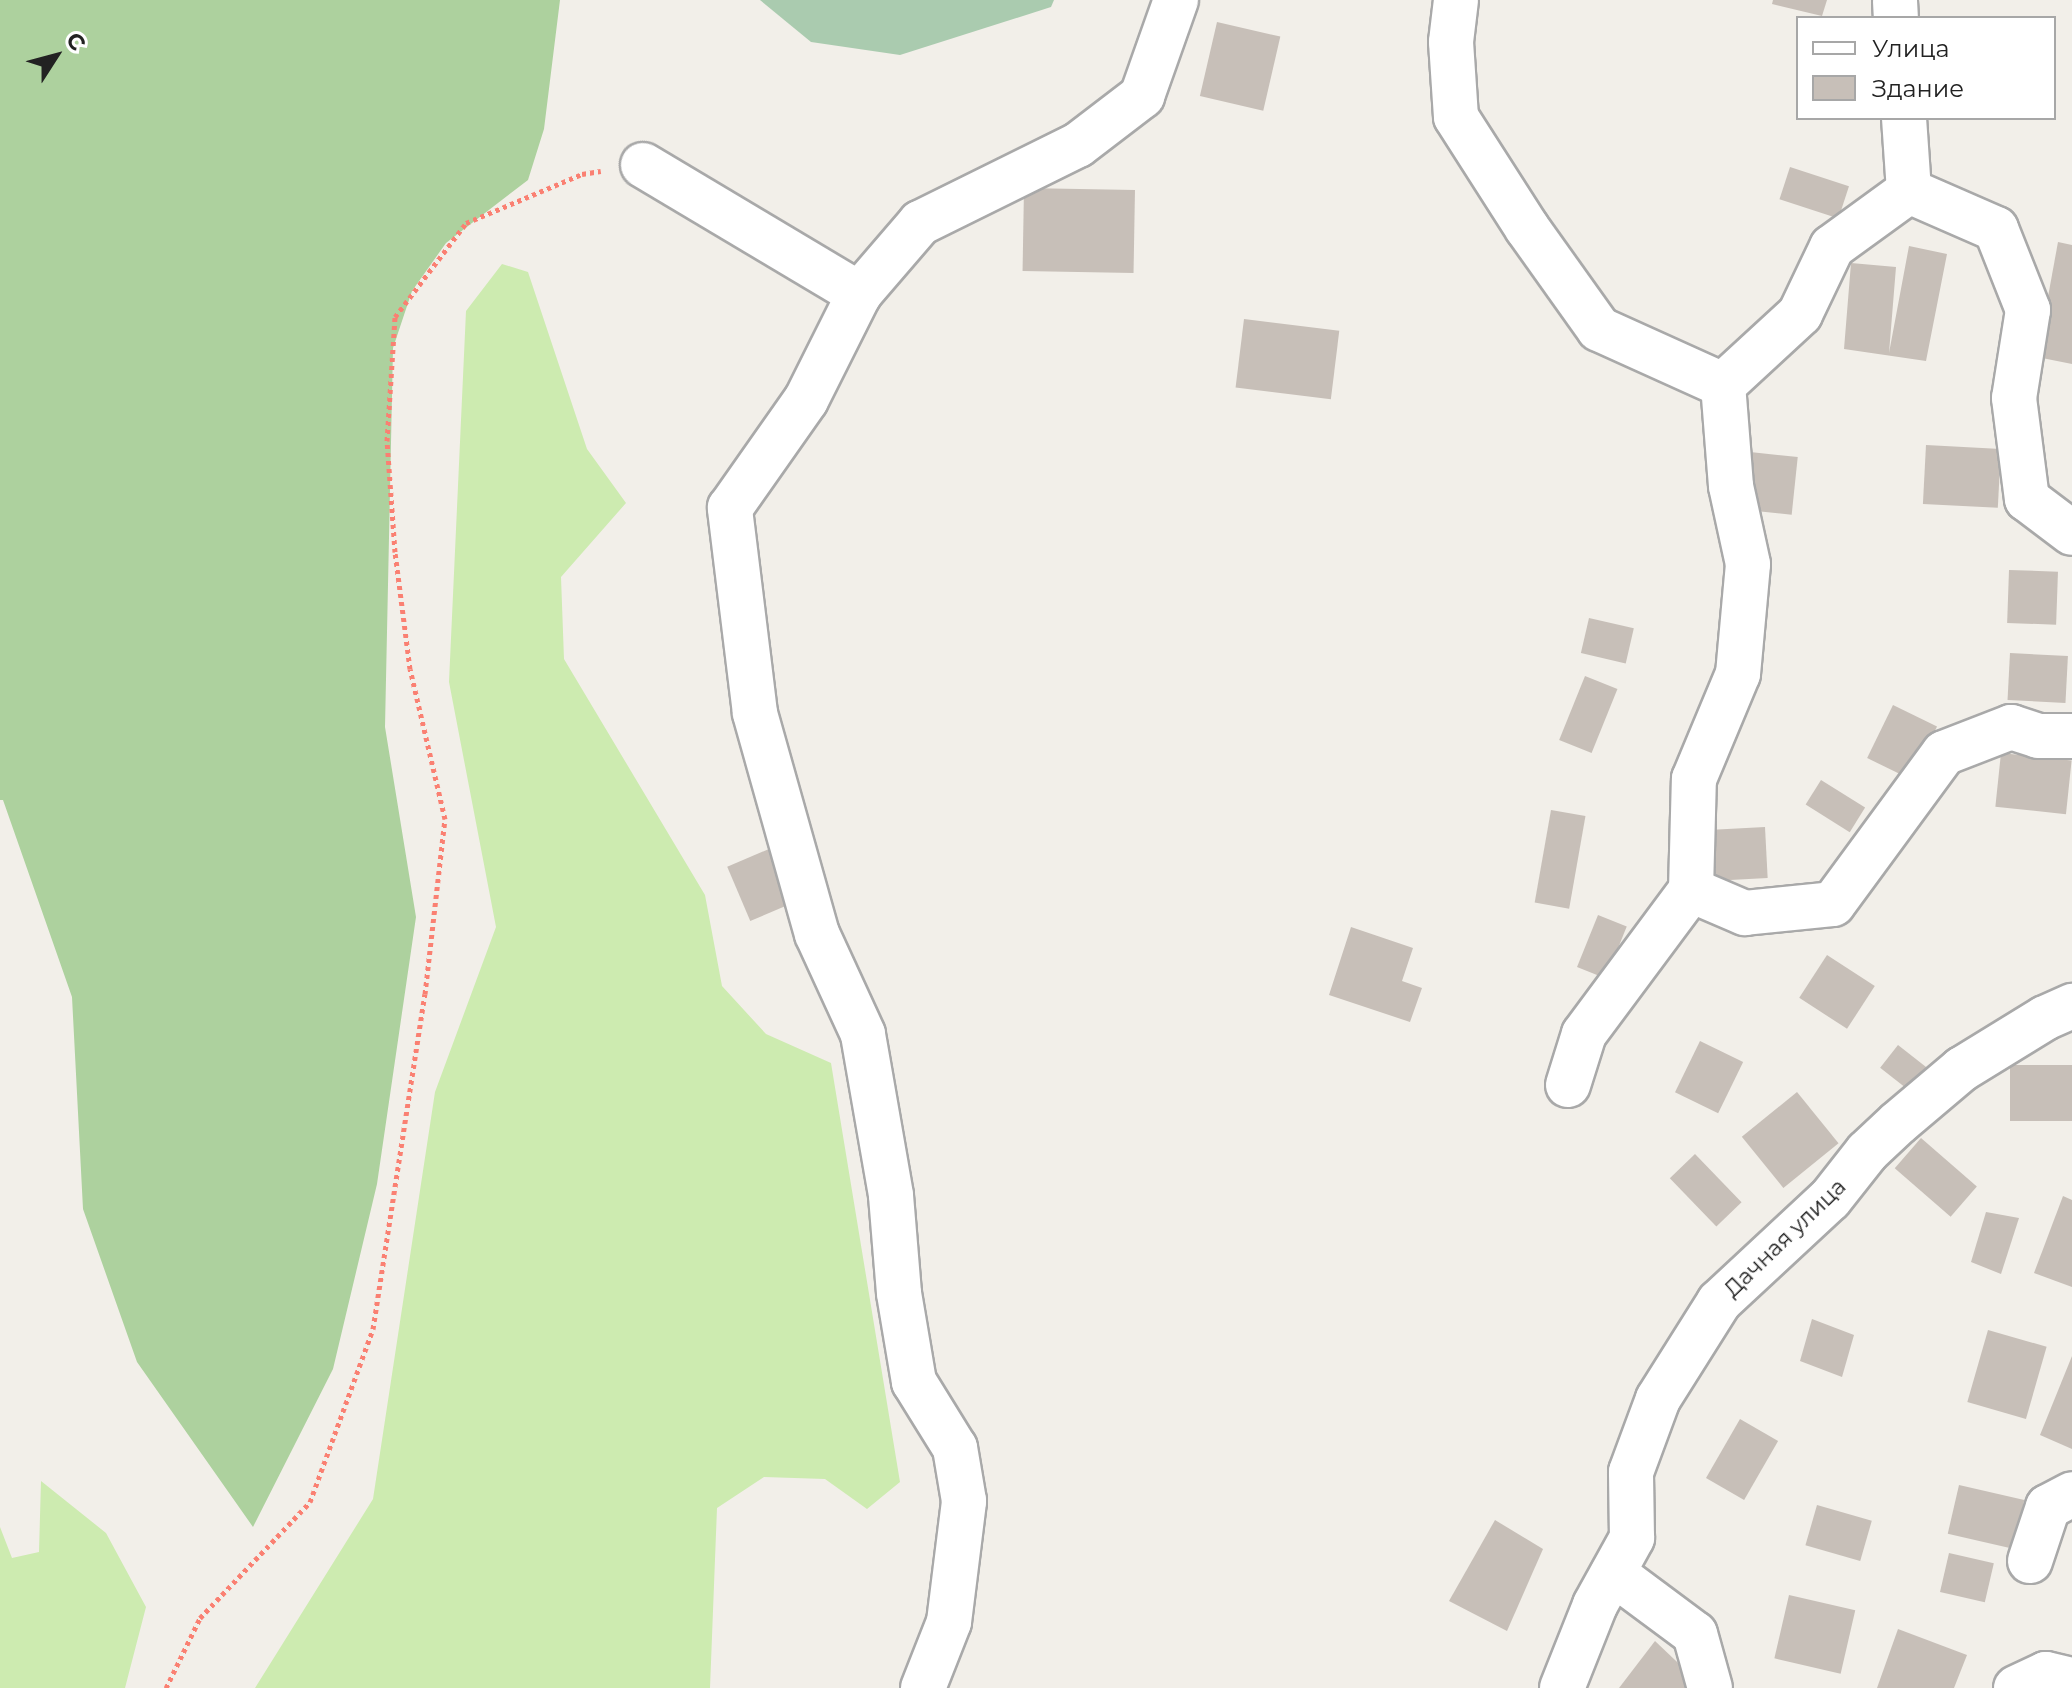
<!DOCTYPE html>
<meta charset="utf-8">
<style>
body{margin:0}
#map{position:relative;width:2072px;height:1688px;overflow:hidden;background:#f2efe9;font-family:Montserrat,sans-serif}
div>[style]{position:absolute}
.grass>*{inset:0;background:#cdebb0}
.forest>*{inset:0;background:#add19e}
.cemetery>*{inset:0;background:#aacbaf}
.building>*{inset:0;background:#c7bfb8;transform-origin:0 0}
.path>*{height:5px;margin-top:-2.5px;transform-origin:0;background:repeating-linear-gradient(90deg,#fa8072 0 4px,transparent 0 8px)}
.roads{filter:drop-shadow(2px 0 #a9a9a9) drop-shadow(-2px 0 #a9a9a9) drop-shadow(0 2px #a9a9a9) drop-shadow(0 -2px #a9a9a9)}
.minor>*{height:44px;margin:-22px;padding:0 22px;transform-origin:22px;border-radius:22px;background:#fff}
span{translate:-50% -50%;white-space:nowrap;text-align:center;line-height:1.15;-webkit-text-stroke:8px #fff;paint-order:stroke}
.street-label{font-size:22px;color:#222}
.legend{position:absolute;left:1796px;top:16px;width:260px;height:104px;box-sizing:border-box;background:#fff;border:2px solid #a7a7a7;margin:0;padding:10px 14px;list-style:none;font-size:24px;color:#222}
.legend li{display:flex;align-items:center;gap:16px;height:40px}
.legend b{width:40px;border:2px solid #a7a7a7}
.north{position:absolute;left:16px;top:16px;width:80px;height:80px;-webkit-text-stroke:6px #fff;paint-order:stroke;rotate:54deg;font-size:22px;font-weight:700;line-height:32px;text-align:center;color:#222}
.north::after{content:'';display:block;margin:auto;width:28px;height:36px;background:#222;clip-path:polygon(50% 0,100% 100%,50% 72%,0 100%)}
</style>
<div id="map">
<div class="grass">
<div style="clip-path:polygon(502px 264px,528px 272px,587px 449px,626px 503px,561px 577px,564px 659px,705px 895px,722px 986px,766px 1034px,831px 1063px,900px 1482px,867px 1509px,825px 1479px,764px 1477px,717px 1508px,710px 1688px,255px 1688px,373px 1499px,435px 1092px,496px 927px,449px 682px,466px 311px)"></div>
<div style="clip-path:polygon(41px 1481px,106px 1533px,146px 1607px,125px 1688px,0 1688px,0 1527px,12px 1558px,39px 1552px)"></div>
</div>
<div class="forest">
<div style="clip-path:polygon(0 0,560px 0,544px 129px,528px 180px,446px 243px,412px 291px,393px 348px,385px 727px,416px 917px,377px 1184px,333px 1369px,253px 1527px,137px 1362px,83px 1209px,72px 997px,3px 800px,0 800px)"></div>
</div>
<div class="cemetery">
<div style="clip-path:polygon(760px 0,1054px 0,1051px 7px,900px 55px,811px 42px)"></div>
</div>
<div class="building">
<div style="clip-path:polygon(1773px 0,1827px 0,1822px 16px,1772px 4px)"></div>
<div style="left:1217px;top:22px;width:65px;height:76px;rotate:13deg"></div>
<div style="left:1790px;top:167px;width:62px;height:34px;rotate:18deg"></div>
<div style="left:1024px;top:188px;width:111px;height:83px;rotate:1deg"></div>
<div style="clip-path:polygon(2058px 242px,2072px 245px,2072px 364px,2037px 357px)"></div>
<div style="clip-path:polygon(1909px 246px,1947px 254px,1926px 361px,1844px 349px,1851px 263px,1896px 267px,1889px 353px)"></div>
<div style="left:1244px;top:319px;width:96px;height:69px;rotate:7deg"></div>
<div style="left:1926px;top:445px;width:75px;height:59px;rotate:3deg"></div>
<div style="left:1750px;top:452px;width:48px;height:58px;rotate:6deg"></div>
<div style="left:2009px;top:570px;width:49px;height:53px;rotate:2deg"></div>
<div style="left:1589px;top:618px;width:46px;height:36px;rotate:13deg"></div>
<div style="left:2010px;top:653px;width:58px;height:47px;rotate:3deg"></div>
<div style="left:1585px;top:676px;width:35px;height:69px;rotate:22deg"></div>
<div style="left:1893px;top:705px;width:49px;height:59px;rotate:26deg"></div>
<div style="left:2001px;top:753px;width:71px;height:54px;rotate:6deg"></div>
<div style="left:1821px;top:780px;width:52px;height:29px;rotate:32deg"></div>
<div style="left:1551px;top:810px;width:35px;height:94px;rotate:10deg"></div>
<div style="left:1765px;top:827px;width:51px;height:52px;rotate:87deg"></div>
<div style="left:776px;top:846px;width:59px;height:53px;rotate:67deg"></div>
<div style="left:1598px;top:915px;width:31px;height:56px;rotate:22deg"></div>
<div style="clip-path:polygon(1351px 927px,1413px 948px,1402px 981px,1422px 988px,1410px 1022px,1329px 995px)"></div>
<div style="left:1827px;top:955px;width:57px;height:51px;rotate:33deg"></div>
<div style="left:1700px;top:1041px;width:48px;height:57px;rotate:26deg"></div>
<div style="left:1898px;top:1045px;width:36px;height:29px;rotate:38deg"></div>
<div style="left:2072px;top:1065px;width:56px;height:62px;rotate:90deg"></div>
<div style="left:1797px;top:1092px;width:66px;height:71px;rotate:51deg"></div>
<div style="left:1921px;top:1138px;width:74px;height:40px;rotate:41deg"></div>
<div style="left:1695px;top:1154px;width:67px;height:35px;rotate:46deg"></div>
<div style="clip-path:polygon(2063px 1196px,2072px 1200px,2072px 1287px,2034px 1273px)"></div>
<div style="clip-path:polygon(1986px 1212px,2019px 1218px,2001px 1274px,1971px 1262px)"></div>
<div style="clip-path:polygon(1812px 1319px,1854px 1335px,1842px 1377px,1800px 1361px)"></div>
<div style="left:1988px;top:1330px;width:61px;height:75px;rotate:16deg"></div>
<div style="clip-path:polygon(2072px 1356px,2072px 1449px,2040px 1435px)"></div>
<div style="left:1740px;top:1419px;width:44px;height:68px;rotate:30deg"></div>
<div style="left:1959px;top:1485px;width:67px;height:50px;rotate:13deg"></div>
<div style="left:1817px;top:1505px;width:57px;height:42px;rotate:16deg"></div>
<div style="clip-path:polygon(1495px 1520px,1543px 1549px,1507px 1631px,1449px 1601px)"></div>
<div style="left:1949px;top:1553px;width:46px;height:40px;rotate:13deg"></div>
<div style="left:1789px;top:1595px;width:68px;height:65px;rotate:13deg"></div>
<div style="clip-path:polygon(1898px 1629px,1967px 1655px,1954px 1688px,1877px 1688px)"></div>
<div style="clip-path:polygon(1655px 1641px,1695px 1679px,1689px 1688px,1619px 1688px)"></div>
</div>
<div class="path">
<div style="left:166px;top:1688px;width:78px;rotate:-64.1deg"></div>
<div style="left:200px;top:1618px;width:160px;rotate:-46.5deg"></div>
<div style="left:310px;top:1502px;width:184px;rotate:-70deg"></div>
<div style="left:373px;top:1329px;width:339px;rotate:-81.2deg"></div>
<div style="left:425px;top:994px;width:176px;rotate:-83.5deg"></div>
<div style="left:445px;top:819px;width:154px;rotate:-103.1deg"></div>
<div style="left:410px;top:669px;width:118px;rotate:-97.3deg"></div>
<div style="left:395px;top:552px;width:111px;rotate:-94.1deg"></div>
<div style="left:387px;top:441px;width:124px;rotate:-86.3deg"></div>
<div style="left:395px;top:317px;width:118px;rotate:-52.9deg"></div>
<div style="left:466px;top:223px;width:126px;rotate:-22.9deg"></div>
<div style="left:582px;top:174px;width:19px;rotate:-9deg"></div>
</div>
<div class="roads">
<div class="minor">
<div style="left:1456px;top:0;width:42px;rotate:96.8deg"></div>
<div style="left:1451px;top:42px;width:75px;rotate:86.2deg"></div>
<div style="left:1456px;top:117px;width:132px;rotate:57.4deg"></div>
<div style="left:1527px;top:228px;width:124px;rotate:54.5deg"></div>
<div style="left:1599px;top:329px;width:136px;rotate:24.3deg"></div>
<div style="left:1895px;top:1px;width:17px;rotate:87deg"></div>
<div style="left:1904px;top:118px;width:73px;rotate:86.1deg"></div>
<div style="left:643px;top:165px;width:252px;rotate:30.8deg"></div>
<div style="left:1723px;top:385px;width:105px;rotate:-42.7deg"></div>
<div style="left:1800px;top:314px;width:74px;rotate:-64.5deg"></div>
<div style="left:1832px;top:247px;width:95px;rotate:-36deg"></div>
<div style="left:1909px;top:191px;width:95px;rotate:23.6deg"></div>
<div style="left:1996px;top:229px;width:87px;rotate:68.4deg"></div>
<div style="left:2028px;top:310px;width:89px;rotate:99deg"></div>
<div style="left:2014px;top:398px;width:102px;rotate:82.7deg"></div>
<div style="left:2027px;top:499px;width:56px;rotate:37.1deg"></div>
<div style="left:1691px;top:890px;width:111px;rotate:-88.5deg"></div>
<div style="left:1694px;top:779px;width:114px;rotate:-67.3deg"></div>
<div style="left:1738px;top:674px;width:110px;rotate:-84.8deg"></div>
<div style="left:1748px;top:564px;width:80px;rotate:-102.3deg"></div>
<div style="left:1731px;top:486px;width:101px;rotate:-94.5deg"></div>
<div style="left:1568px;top:1085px;width:53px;rotate:-72.6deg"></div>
<div style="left:1584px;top:1034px;width:179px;rotate:-53.4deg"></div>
<div style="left:1691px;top:890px;width:59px;rotate:23.1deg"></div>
<div style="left:1745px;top:913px;width:88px;rotate:-5.8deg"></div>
<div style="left:1833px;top:904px;width:187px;rotate:-53.7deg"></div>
<div style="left:1944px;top:753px;width:72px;rotate:-21.2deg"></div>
<div style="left:2011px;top:727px;width:28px;rotate:18deg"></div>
<div style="left:2038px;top:736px;width:34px"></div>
<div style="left:2030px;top:1561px;width:57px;rotate:-71.6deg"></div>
<div style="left:2048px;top:1507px;width:27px;rotate:-28deg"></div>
<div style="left:1613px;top:1573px;width:102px;rotate:36.6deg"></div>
<div style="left:1695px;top:1634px;width:56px;rotate:74.5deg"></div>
<div style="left:923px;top:1688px;width:71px;rotate:-68.5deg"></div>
<div style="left:949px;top:1622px;width:122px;rotate:-82.9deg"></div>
<div style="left:964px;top:1501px;width:54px;rotate:-99.6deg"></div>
<div style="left:955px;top:1448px;width:78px;rotate:-121.8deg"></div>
<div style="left:914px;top:1382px;width:90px;rotate:-99.6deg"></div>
<div style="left:899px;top:1293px;width:98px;rotate:-94.7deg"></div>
<div style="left:891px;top:1195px;width:163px;rotate:-99.9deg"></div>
<div style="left:863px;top:1034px;width:110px;rotate:-114.7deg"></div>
<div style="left:817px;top:934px;width:230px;rotate:-105.7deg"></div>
<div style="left:755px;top:713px;width:207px;rotate:-97deg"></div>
<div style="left:730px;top:508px;width:132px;rotate:-54.9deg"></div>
<div style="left:806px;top:400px;width:119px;rotate:-63.4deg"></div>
<div style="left:859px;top:294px;width:94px;rotate:-49.3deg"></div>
<div style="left:920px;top:223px;width:176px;rotate:-26.3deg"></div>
<div style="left:1078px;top:145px;width:81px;rotate:-37.4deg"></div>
<div style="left:1142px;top:96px;width:102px;rotate:-70.5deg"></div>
<div style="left:1562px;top:1688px;width:89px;rotate:-68.3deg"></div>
<div style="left:1595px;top:1605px;width:77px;rotate:-61.1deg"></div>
<div style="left:1632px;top:1538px;width:66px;rotate:-90.9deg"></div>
<div style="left:1631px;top:1472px;width:78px;rotate:-69.7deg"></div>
<div style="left:1658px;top:1399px;width:115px;rotate:-57.8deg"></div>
<div style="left:1719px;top:1302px;width:151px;rotate:-42.9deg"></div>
<div style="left:1830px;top:1199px;width:60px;rotate:-51.8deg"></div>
<div style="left:1867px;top:1152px;width:42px;rotate:-43.1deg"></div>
<div style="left:1898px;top:1123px;width:84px;rotate:-40.2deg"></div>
<div style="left:1962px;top:1069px;width:97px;rotate:-31.6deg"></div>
<div style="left:2045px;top:1018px;width:30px;rotate:-24deg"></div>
<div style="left:2016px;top:1688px;width:33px;rotate:-25deg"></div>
<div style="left:2046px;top:1674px;width:27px;rotate:13deg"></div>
</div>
</div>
<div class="street-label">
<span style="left:1785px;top:1238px;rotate:-44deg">Дачная улица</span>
</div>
<ul class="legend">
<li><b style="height:10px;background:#fff"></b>Улица</li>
<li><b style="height:22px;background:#c7bfb8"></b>Здание</li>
</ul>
<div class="north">С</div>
</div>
